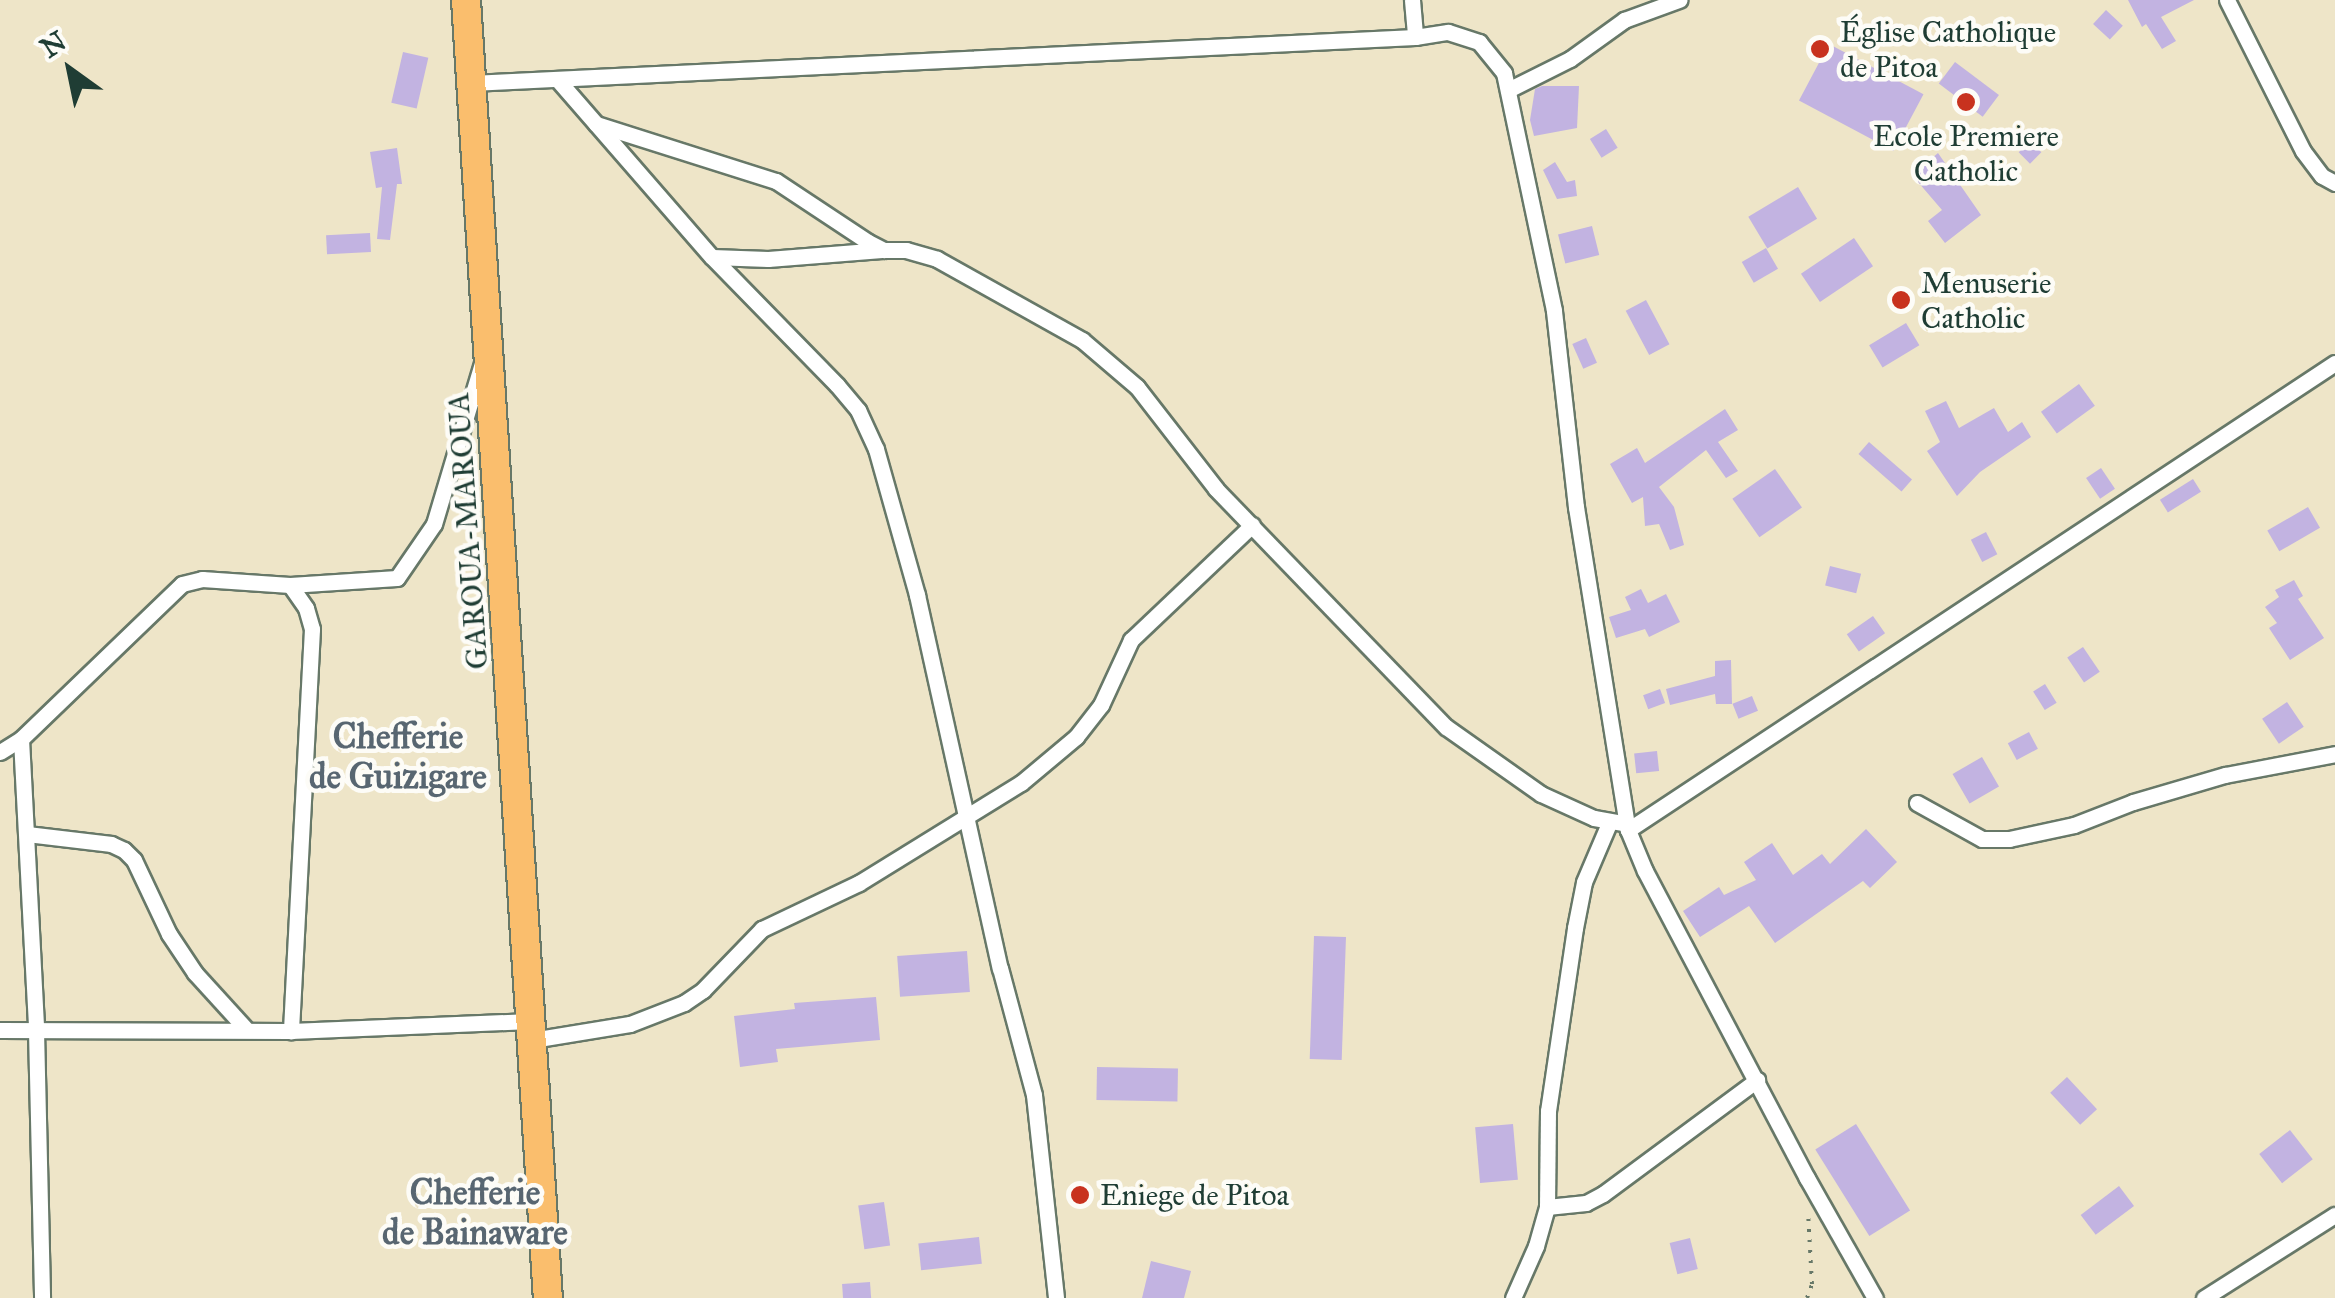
<!DOCTYPE html>
<meta charset="utf-8">
<style>
body{margin:0}
#map{position:relative;width:2335px;height:1298px;overflow:hidden;background:#eee5c8;font-family:"IM FELL Great Primer",serif}
div>[style]{position:absolute}
.building>*{inset:0;background:#c2b3e1;transform-origin:0 0}
.path>*{height:4px;margin-top:-2px;transform-origin:0;background:repeating-linear-gradient(90deg,#677868 0 2.5px,transparent 0 10.5px)}
.roads{filter:drop-shadow(2px 0 #677868) drop-shadow(-2px 0 #677868) drop-shadow(0 2px #677868) drop-shadow(0 -2px #677868)}
.minor>*{height:15px;margin:-7.5px;padding:0 7.5px;transform-origin:7.5px;border-radius:7.5px;background:#fff}
.trunk>*{height:28px;margin:-14px;padding:0 14px;transform-origin:14px;border-radius:14px;background:#fabe6d}
.dots>*{width:28px;height:28px;translate:-50% -50%;box-sizing:border-box;border:5px solid #fdfcf7;border-radius:50%}
span{translate:-50% -50%;white-space:nowrap;text-align:center;line-height:1.15;-webkit-text-stroke:9px #fdfcf7;paint-order:stroke}
.poi-label{font-size:30px;color:#1f3d34}
.left{translate:0 -50%;text-align:left}
.street-label{font-size:30px;color:#1f3d34}
.quarter-label{font-size:35px;color:#586671;font-weight:700}
.north{position:absolute;left:20px;top:20px;width:100px;height:100px;-webkit-text-stroke:8px #fdfcf7;paint-order:stroke;rotate:327deg;font-size:28px;font-weight:700;line-height:40px;text-align:center;color:#1f3d34}
.north::after{content:'';display:block;margin:auto;width:35px;height:45px;background:#1f3d34;clip-path:polygon(50% 0,100% 100%,50% 72%,0 100%)}
</style>
<div id="map">
<div class="building">
<div style="clip-path:polygon(2128px 0,2194px 0,2161px 17px,2176px 41px,2162px 49px,2146px 24px,2142px 27px)"></div>
<div style="left:2106px;top:10px;width:23px;height:19px;rotate:43deg"></div>
<div style="left:1829px;top:44px;width:107px;height:64px;rotate:28deg"></div>
<div style="left:403px;top:52px;width:26px;height:52px;rotate:13deg"></div>
<div style="left:1955px;top:62px;width:55px;height:27px;rotate:37deg"></div>
<div style="clip-path:polygon(1542px 86px,1579px 86px,1577px 128px,1534px 136px,1530px 120px,1535px 89px)"></div>
<div style="left:1606px;top:129px;width:22px;height:19px;rotate:58deg"></div>
<div style="left:2030px;top:141px;width:16px;height:16px;rotate:45deg"></div>
<div style="clip-path:polygon(397px 148px,402px 184px,397px 184px,390px 240px,377px 239px,382px 187px,376px 188px,370px 152px)"></div>
<div style="clip-path:polygon(1938px 153px,1981px 215px,1945px 243px,1928px 221px,1942px 210px,1912px 175px)"></div>
<div style="clip-path:polygon(1555px 162px,1567px 182px,1575px 180px,1577px 196px,1557px 199px,1543px 170px)"></div>
<div style="left:1798px;top:187px;width:37px;height:58px;rotate:59deg"></div>
<div style="left:1592px;top:226px;width:30px;height:35px;rotate:76deg"></div>
<div style="left:370px;top:233px;width:19px;height:44px;rotate:87deg"></div>
<div style="left:1854px;top:238px;width:34px;height:64px;rotate:56deg"></div>
<div style="left:1766px;top:248px;width:24px;height:28px;rotate:60deg"></div>
<div style="left:1646px;top:300px;width:50px;height:23px;rotate:62deg"></div>
<div style="left:1906px;top:323px;width:26px;height:43px;rotate:59deg"></div>
<div style="left:1586px;top:338px;width:27px;height:15px;rotate:66deg"></div>
<div style="left:2079px;top:384px;width:27px;height:47px;rotate:54deg"></div>
<div style="clip-path:polygon(1946px 401px,1959px 428px,1994px 408px,2008px 432px,2022px 422px,2031px 437px,1980px 472px,1957px 496px,1927px 451px,1940px 442px,1925px 411px)"></div>
<div style="clip-path:polygon(1725px 409px,1738px 430px,1718px 442px,1738px 471px,1726px 478px,1706px 450px,1659px 487px,1674px 507px,1684px 545px,1670px 550px,1659px 524px,1645px 526px,1643px 497px,1632px 503px,1610px 464px,1637px 448px,1645px 463px)"></div>
<div style="left:1869px;top:442px;width:57px;height:16px;rotate:41deg"></div>
<div style="left:2101px;top:468px;width:25px;height:18px;rotate:56deg"></div>
<div style="left:1775px;top:469px;width:47px;height:52px;rotate:55deg"></div>
<div style="left:2193px;top:479px;width:15px;height:39px;rotate:58deg"></div>
<div style="left:2308px;top:507px;width:24px;height:47px;rotate:60deg"></div>
<div style="left:1986px;top:532px;width:25px;height:17px;rotate:63deg"></div>
<div style="left:1830px;top:566px;width:32px;height:20px;rotate:14deg"></div>
<div style="clip-path:polygon(2294px 580px,2303px 596px,2298px 599px,2324px 638px,2290px 660px,2269px 628px,2277px 623px,2265px 607px,2279px 597px,2275px 590px)"></div>
<div style="clip-path:polygon(1641px 589px,1648px 603px,1666px 594px,1680px 622px,1649px 637px,1645px 629px,1616px 638px,1609px 617px,1631px 610px,1625px 597px)"></div>
<div style="left:1873px;top:616px;width:21px;height:32px;rotate:55deg"></div>
<div style="left:2083px;top:647px;width:30px;height:19px;rotate:56deg"></div>
<div style="clip-path:polygon(1731px 660px,1732px 704px,1716px 704px,1715px 694px,1670px 705px,1666px 689px,1715px 676px,1715px 661px)"></div>
<div style="left:2045px;top:684px;width:22px;height:14px;rotate:58deg"></div>
<div style="left:1660px;top:689px;width:15px;height:18px;rotate:70deg"></div>
<div style="left:1752px;top:696px;width:16px;height:21px;rotate:68deg"></div>
<div style="left:2287px;top:702px;width:30px;height:30px;rotate:56deg"></div>
<div style="left:2029px;top:732px;width:19px;height:24px;rotate:62deg"></div>
<div style="left:1657px;top:751px;width:20px;height:23px;rotate:84deg"></div>
<div style="left:1982px;top:757px;width:34px;height:34px;rotate:60deg"></div>
<div style="clip-path:polygon(1866px 829px,1897px 862px,1870px 888px,1863px 881px,1775px 943px,1749px 906px,1700px 937px,1683px 911px,1719px 887px,1724px 895px,1756px 880px,1744px 862px,1772px 843px,1793px 875px,1822px 854px,1830px 864px)"></div>
<div style="left:1314px;top:936px;width:32px;height:123px;rotate:2deg"></div>
<div style="left:967px;top:951px;width:41px;height:70px;rotate:86deg"></div>
<div style="clip-path:polygon(876px 997px,880px 1040px,776px 1049px,778px 1062px,740px 1067px,734px 1016px,795px 1009px,794px 1003px)"></div>
<div style="left:1097px;top:1067px;width:81px;height:33px;rotate:1deg"></div>
<div style="left:2067px;top:1077px;width:44px;height:23px;rotate:47deg"></div>
<div style="left:1513px;top:1124px;width:56px;height:38px;rotate:85deg"></div>
<div style="left:1856px;top:1124px;width:102px;height:48px;rotate:58deg"></div>
<div style="left:2290px;top:1130px;width:37px;height:39px;rotate:52deg"></div>
<div style="left:2119px;top:1186px;width:25px;height:48px;rotate:53deg"></div>
<div style="left:884px;top:1202px;width:44px;height:26px;rotate:82deg"></div>
<div style="left:979px;top:1237px;width:27px;height:61px;rotate:84deg"></div>
<div style="left:1690px;top:1238px;width:32px;height:21px;rotate:76deg"></div>
<div style="clip-path:polygon(1151px 1261px,1191px 1271px,1184px 1298px,1142px 1298px)"></div>
<div style="left:870px;top:1282px;width:16px;height:28px;rotate:86deg"></div>
</div>
<div class="path">
<div style="left:1807px;top:1298px;width:15px;rotate:-70deg"></div>
<div style="left:1812px;top:1284px;width:72px;rotate:-93.2deg"></div>
</div>
<div class="roads">
<div class="minor">
<div style="left:1412px;top:0;width:37px;rotate:85deg"></div>
<div style="left:2227px;top:0;width:169px;rotate:63.3deg"></div>
<div style="left:2303px;top:151px;width:31px;rotate:53deg"></div>
<div style="left:2322px;top:176px;width:15px;rotate:28deg"></div>
<div style="left:557px;top:79px;width:236px;rotate:49deg"></div>
<div style="left:712px;top:257px;width:179px;rotate:45.7deg"></div>
<div style="left:837px;top:385px;width:33px;rotate:50deg"></div>
<div style="left:858px;top:410px;width:43px;rotate:65.2deg"></div>
<div style="left:876px;top:449px;width:152px;rotate:74.3deg"></div>
<div style="left:917px;top:595px;width:382px;rotate:77.5deg"></div>
<div style="left:1000px;top:968px;width:131px;rotate:75deg"></div>
<div style="left:1034px;top:1095px;width:204px;rotate:83.8deg"></div>
<div style="left:471px;top:83px;width:945px;rotate:-2.79deg"></div>
<div style="left:1415px;top:37px;width:33px;rotate:-9deg"></div>
<div style="left:1448px;top:32px;width:33px;rotate:18deg"></div>
<div style="left:1479px;top:42px;width:40px;rotate:51deg"></div>
<div style="left:1504px;top:73px;width:243px;rotate:78.1deg"></div>
<div style="left:1554px;top:311px;width:197px;rotate:83.6deg"></div>
<div style="left:1576px;top:507px;width:327px;rotate:80.9deg"></div>
<div style="left:1628px;top:830px;width:44px;rotate:67.5deg"></div>
<div style="left:1645px;top:871px;width:347px;rotate:62.2deg"></div>
<div style="left:1807px;top:1178px;width:138px;rotate:60.5deg"></div>
<div style="left:1508px;top:90px;width:69px;rotate:-26.6deg"></div>
<div style="left:1570px;top:59px;width:67px;rotate:-35.8deg"></div>
<div style="left:1624px;top:20px;width:59px;rotate:-20deg"></div>
<div style="left:596px;top:124px;width:189px;rotate:17.6deg"></div>
<div style="left:776px;top:181px;width:110px;rotate:33.5deg"></div>
<div style="left:868px;top:242px;width:18px;rotate:27deg"></div>
<div style="left:884px;top:250px;width:22px"></div>
<div style="left:906px;top:250px;width:32px;rotate:16deg"></div>
<div style="left:937px;top:259px;width:166px;rotate:29.2deg"></div>
<div style="left:1082px;top:340px;width:72px;rotate:40.5deg"></div>
<div style="left:1137px;top:387px;width:129px;rotate:52.2deg"></div>
<div style="left:1216px;top:489px;width:331px;rotate:46deg"></div>
<div style="left:1446px;top:727px;width:116px;rotate:35.2deg"></div>
<div style="left:1541px;top:794px;width:58px;rotate:24.4deg"></div>
<div style="left:1594px;top:818px;width:34px;rotate:10deg"></div>
<div style="left:712px;top:257px;width:56px;rotate:2deg"></div>
<div style="left:768px;top:259px;width:114px;rotate:-4.5deg"></div>
<div style="left:290px;top:585px;width:28px;rotate:55deg"></div>
<div style="left:306px;top:608px;width:22px;rotate:74deg"></div>
<div style="left:312px;top:629px;width:403px;rotate:93deg"></div>
<div style="left:21px;top:739px;width:291px;rotate:87deg"></div>
<div style="left:36px;top:1030px;width:268px;rotate:88.7deg"></div>
<div style="left:0;top:752px;width:25px;rotate:-32deg"></div>
<div style="left:21px;top:739px;width:223px;rotate:-43.9deg"></div>
<div style="left:182px;top:584px;width:21px;rotate:-14deg"></div>
<div style="left:202px;top:579px;width:88px;rotate:3.9deg"></div>
<div style="left:290px;top:585px;width:107px;rotate:-3.7deg"></div>
<div style="left:397px;top:578px;width:65px;rotate:-55.6deg"></div>
<div style="left:434px;top:524px;width:175px;rotate:-73.4deg"></div>
<div style="left:1917px;top:803px;width:74px;rotate:29deg"></div>
<div style="left:1982px;top:839px;width:27px"></div>
<div style="left:2009px;top:839px;width:66px;rotate:-12.2deg"></div>
<div style="left:2074px;top:825px;width:63px;rotate:-21.3deg"></div>
<div style="left:2133px;top:802px;width:96px;rotate:-16.4deg"></div>
<div style="left:2225px;top:775px;width:112px;rotate:-10.8deg"></div>
<div style="left:1628px;top:830px;width:847px;rotate:-33.45deg"></div>
<div style="left:27px;top:834px;width:85px;rotate:6.8deg"></div>
<div style="left:111px;top:844px;width:14px;rotate:25deg"></div>
<div style="left:124px;top:850px;width:14px;rotate:45deg"></div>
<div style="left:134px;top:860px;width:82px;rotate:64.7deg"></div>
<div style="left:169px;top:934px;width:47px;rotate:56.3deg"></div>
<div style="left:195px;top:973px;width:74px;rotate:47.7deg"></div>
<div style="left:0;top:1030px;width:291px;rotate:0.2deg"></div>
<div style="left:291px;top:1031px;width:240px;rotate:-2.4deg"></div>
<div style="left:532px;top:1040px;width:99px;rotate:-9.3deg"></div>
<div style="left:630px;top:1024px;width:58px;rotate:-21.3deg"></div>
<div style="left:684px;top:1003px;width:23px;rotate:-34deg"></div>
<div style="left:703px;top:990px;width:85px;rotate:-46deg"></div>
<div style="left:762px;top:929px;width:107px;rotate:-25.4deg"></div>
<div style="left:859px;top:883px;width:190px;rotate:-31.7deg"></div>
<div style="left:1021px;top:783px;width:72px;rotate:-39.9deg"></div>
<div style="left:1076px;top:737px;width:41px;rotate:-52deg"></div>
<div style="left:1101px;top:705px;width:72px;rotate:-65.2deg"></div>
<div style="left:1131px;top:640px;width:167px;rotate:-43.5deg"></div>
<div style="left:1547px;top:1207px;width:39px;rotate:-6deg"></div>
<div style="left:1586px;top:1203px;width:19px;rotate:-28deg"></div>
<div style="left:1603px;top:1194px;width:192px;rotate:-36.5deg"></div>
<div style="left:1513px;top:1298px;width:57px;rotate:-66.1deg"></div>
<div style="left:1536px;top:1246px;width:41px;rotate:-74.2deg"></div>
<div style="left:1547px;top:1207px;width:96px;rotate:-89.4deg"></div>
<div style="left:1548px;top:1111px;width:185px;rotate:-81.6deg"></div>
<div style="left:1575px;top:928px;width:47px;rotate:-78.9deg"></div>
<div style="left:1584px;top:882px;width:66px;rotate:-66.9deg"></div>
<div style="left:2204px;top:1298px;width:155px;rotate:-32.4deg"></div>
</div>
<div class="trunk">
<div style="left:466px;top:0;width:1301px;rotate:86.39deg"></div>
</div>
</div>
<div class="dots">
<div style="left:1820px;top:49px;background:#c8321e"></div>
<div style="left:1966px;top:102px;background:#c8321e"></div>
<div style="left:1901px;top:300px;background:#c8321e"></div>
<div style="left:1080px;top:1195px;background:#c8321e"></div>
</div>
<div class="poi-label">
<span class="left" style="left:1840px;top:49px">Église Catholique<br>de Pitoa</span>
<span style="left:1966px;top:153px">Ecole Premiere<br>Catholic</span>
<span class="left" style="left:1921px;top:300px">Menuserie<br>Catholic</span>
<span class="left" style="left:1100px;top:1195px">Eniege de Pitoa</span>
</div>
<div class="street-label">
<span style="left:468px;top:531px;rotate:-94deg">GAROUA-MAROUA</span>
</div>
<div class="quarter-label">
<span style="left:398px;top:757px">Chefferie<br>de Guizigare</span>
<span style="left:475px;top:1213px">Chefferie<br>de Bainaware</span>
</div>
<div class="north">N</div>
</div>
